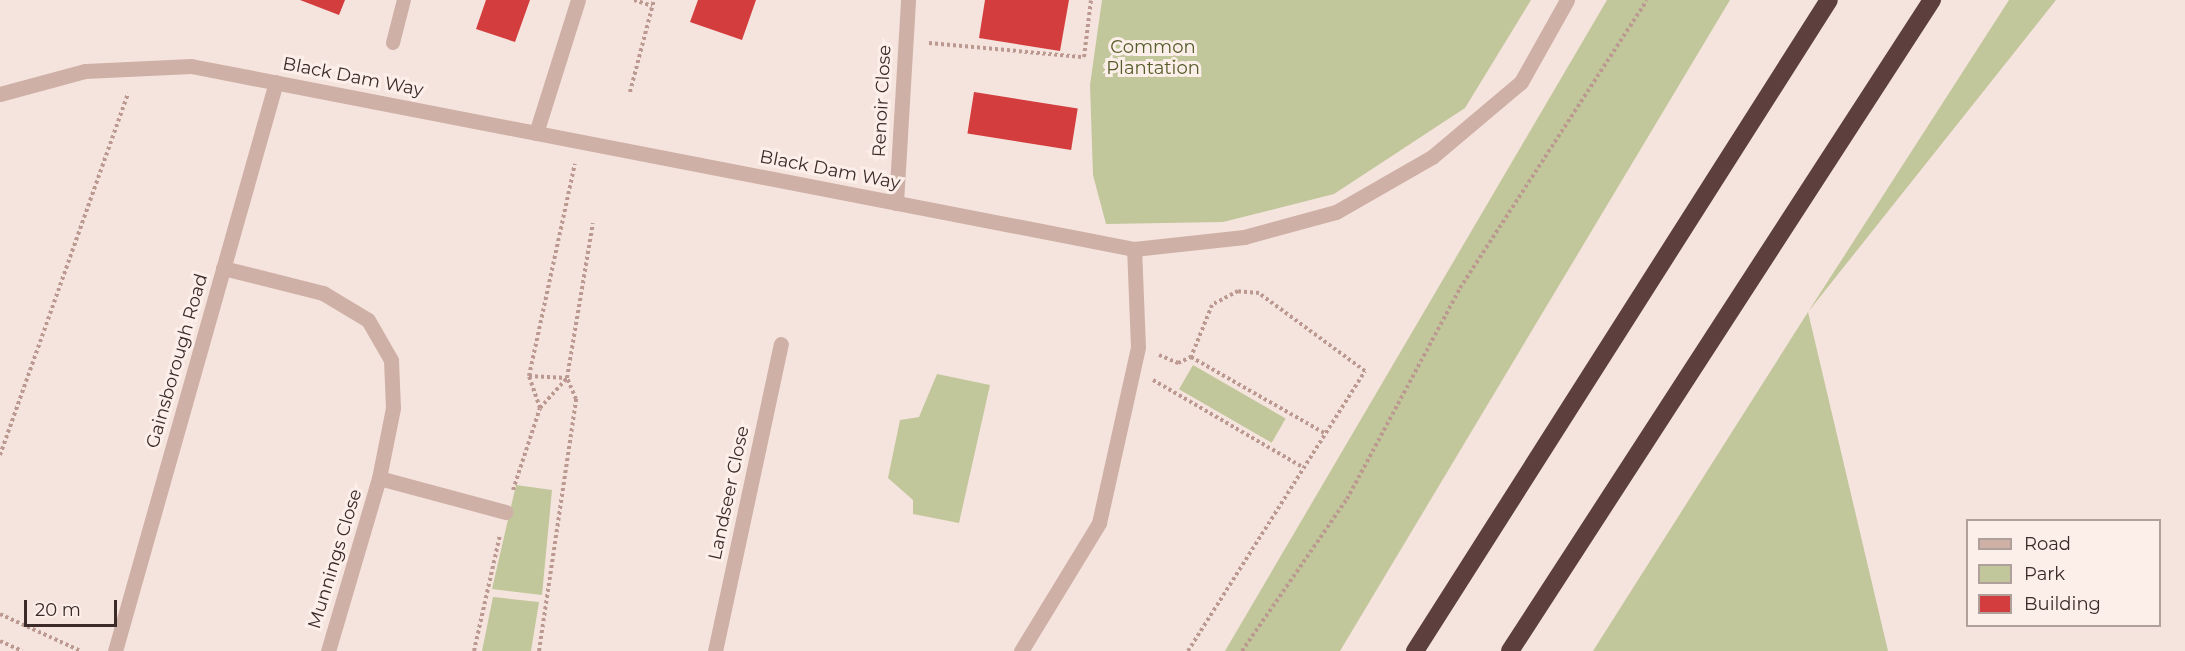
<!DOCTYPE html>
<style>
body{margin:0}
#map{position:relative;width:2185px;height:651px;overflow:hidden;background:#f5e4dd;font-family:Montserrat,sans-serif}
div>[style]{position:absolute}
.green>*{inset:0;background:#c2c69b;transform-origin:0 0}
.building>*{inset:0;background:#d33d3e;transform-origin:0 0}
.path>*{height:4px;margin-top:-2px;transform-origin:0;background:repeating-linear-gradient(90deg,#bb9991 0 3px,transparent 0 6px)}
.service>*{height:14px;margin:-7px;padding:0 7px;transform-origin:7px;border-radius:7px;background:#cfb0a7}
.minor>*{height:15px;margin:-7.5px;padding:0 7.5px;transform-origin:7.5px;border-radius:7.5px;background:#cfb0a7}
.tertiary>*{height:15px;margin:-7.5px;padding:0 7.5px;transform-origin:7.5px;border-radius:7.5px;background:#cfb0a7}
.motorway>*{height:18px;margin:-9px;padding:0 9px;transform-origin:9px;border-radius:9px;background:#5d403e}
span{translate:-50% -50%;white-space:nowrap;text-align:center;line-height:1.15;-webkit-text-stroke:6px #fcefea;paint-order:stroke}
.park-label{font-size:18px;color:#565c29}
.street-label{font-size:18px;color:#3b2a28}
.legend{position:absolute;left:1966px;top:519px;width:195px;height:108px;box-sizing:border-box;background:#fcefea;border:2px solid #afa09c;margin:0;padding:8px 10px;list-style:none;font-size:18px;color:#3b2a28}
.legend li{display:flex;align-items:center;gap:12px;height:30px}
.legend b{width:30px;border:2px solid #afa09c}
.scale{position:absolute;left:24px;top:600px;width:93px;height:27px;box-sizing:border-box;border:3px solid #3b2a28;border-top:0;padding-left:8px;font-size:18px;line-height:21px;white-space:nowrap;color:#3b2a28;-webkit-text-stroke:4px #fcefea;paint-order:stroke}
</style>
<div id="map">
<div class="green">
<div style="clip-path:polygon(1102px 0,1531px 0,1465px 108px,1334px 194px,1223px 222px,1106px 224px,1093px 175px,1090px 85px)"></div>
<div style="clip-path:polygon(1607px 0,1730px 0,1340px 651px,1225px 651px)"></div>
<div style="clip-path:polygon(2009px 0,2056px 0,1808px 312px,1888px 651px,1593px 651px,1808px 312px)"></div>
<div style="left:1193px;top:365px;width:107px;height:28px;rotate:30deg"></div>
<div style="clip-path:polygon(937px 374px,990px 385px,959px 523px,913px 514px,913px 500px,888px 478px,900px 420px,919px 417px)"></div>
<div style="clip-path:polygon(516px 485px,552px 490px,542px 595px,492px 589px)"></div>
<div style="clip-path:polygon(493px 597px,539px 602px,531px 651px,482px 651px)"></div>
</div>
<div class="building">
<div style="clip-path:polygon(300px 0,345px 0,339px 15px)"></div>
<div style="clip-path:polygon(486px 0,530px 0,515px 42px,476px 29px)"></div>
<div style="clip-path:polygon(698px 0,756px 0,742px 40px,690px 22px)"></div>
<div style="clip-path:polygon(985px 0,1069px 0,1060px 51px,979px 38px)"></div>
<div style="left:974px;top:92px;width:105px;height:42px;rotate:9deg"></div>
</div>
<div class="path">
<div style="left:634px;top:0;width:19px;rotate:18deg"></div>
<div style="left:929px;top:43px;width:156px;rotate:5.2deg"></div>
<div style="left:1084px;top:57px;width:57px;rotate:-83deg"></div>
<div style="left:630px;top:92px;width:95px;rotate:-75.4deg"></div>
<div style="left:1159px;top:355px;width:21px;rotate:23deg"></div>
<div style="left:1178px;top:363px;width:14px;rotate:-25deg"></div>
<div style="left:1191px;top:357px;width:153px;rotate:29.7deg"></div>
<div style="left:529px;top:376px;width:38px;rotate:3deg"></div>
<div style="left:1153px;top:380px;width:171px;rotate:30.2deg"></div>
<div style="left:540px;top:408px;width:40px;rotate:-48deg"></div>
<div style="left:0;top:455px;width:384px;rotate:-70.5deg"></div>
<div style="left:513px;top:490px;width:86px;rotate:-71.8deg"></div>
<div style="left:540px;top:408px;width:34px;rotate:-109deg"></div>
<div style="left:529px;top:376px;width:217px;rotate:-77.8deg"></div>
<div style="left:0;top:614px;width:89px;rotate:24.6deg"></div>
<div style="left:0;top:641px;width:24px;rotate:24deg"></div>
<div style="left:474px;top:651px;width:119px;rotate:-77.4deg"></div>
<div style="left:539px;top:651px;width:255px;rotate:-81.6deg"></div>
<div style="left:576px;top:399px;width:23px;rotate:-113deg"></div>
<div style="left:567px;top:378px;width:157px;rotate:-80.5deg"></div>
<div style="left:1188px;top:651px;width:331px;rotate:-57.7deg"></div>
<div style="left:1365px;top:371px;width:132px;rotate:-143.7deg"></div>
<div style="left:1259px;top:293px;width:21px;rotate:-175deg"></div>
<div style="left:1238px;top:291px;width:30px;rotate:152deg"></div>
<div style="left:1212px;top:305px;width:56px;rotate:112deg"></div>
<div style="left:1242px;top:651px;width:185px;rotate:-55.4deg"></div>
<div style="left:1347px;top:499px;width:239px;rotate:-61.8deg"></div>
<div style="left:1460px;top:288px;width:343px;rotate:-57deg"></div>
</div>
<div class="service">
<div style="left:393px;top:43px;width:44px;rotate:-75.7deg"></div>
</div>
<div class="minor">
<div style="left:536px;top:133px;width:139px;rotate:-72.5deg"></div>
<div style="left:896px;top:203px;width:203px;rotate:-86.6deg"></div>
<div style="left:223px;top:268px;width:103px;rotate:14deg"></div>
<div style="left:323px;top:293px;width:52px;rotate:31deg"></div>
<div style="left:368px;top:320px;width:46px;rotate:60.1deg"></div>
<div style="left:391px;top:360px;width:48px;rotate:87.6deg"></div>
<div style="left:393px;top:408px;width:71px;rotate:101.3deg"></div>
<div style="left:379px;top:478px;width:180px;rotate:106.4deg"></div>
<div style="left:379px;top:478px;width:131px;rotate:15deg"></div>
<div style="left:115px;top:651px;width:591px;rotate:-74.2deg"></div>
<div style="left:715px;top:651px;width:314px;rotate:-77.9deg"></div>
<div style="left:1021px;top:651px;width:150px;rotate:-58.6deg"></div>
<div style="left:1099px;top:523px;width:180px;rotate:-77.5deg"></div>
<div style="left:1138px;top:347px;width:98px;rotate:-92.3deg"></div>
</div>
<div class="tertiary">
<div style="left:0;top:94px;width:88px;rotate:-15.1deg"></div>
<div style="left:85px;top:71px;width:106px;rotate:-2.7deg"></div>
<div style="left:191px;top:66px;width:961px;rotate:10.98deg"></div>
<div style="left:1134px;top:249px;width:111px;rotate:-6.2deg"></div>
<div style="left:1244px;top:237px;width:95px;rotate:-15.2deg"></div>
<div style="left:1336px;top:212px;width:111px;rotate:-29.8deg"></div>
<div style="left:1432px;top:157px;width:116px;rotate:-40.1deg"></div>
<div style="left:1521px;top:82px;width:94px;rotate:-60.7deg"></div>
</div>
<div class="motorway">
<div style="left:1415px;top:651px;width:771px;rotate:-57.55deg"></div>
<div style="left:1510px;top:651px;width:776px;rotate:-57.05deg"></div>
</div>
<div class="park-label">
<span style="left:1153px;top:58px">Common<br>Plantation</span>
</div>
<div class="street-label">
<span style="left:353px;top:77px;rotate:11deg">Black Dam Way</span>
<span style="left:882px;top:101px;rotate:-87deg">Renoir Close</span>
<span style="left:830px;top:170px;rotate:11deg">Black Dam Way</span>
<span style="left:177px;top:361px;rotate:-74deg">Gainsborough Road</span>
<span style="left:729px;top:493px;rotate:-78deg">Landseer Close</span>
<span style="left:335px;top:559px;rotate:-73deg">Munnings Close</span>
</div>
<ul class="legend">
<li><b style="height:8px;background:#cfb0a7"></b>Road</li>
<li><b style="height:16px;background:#c2c69b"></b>Park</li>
<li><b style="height:16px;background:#d33d3e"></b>Building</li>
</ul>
<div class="scale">20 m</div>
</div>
